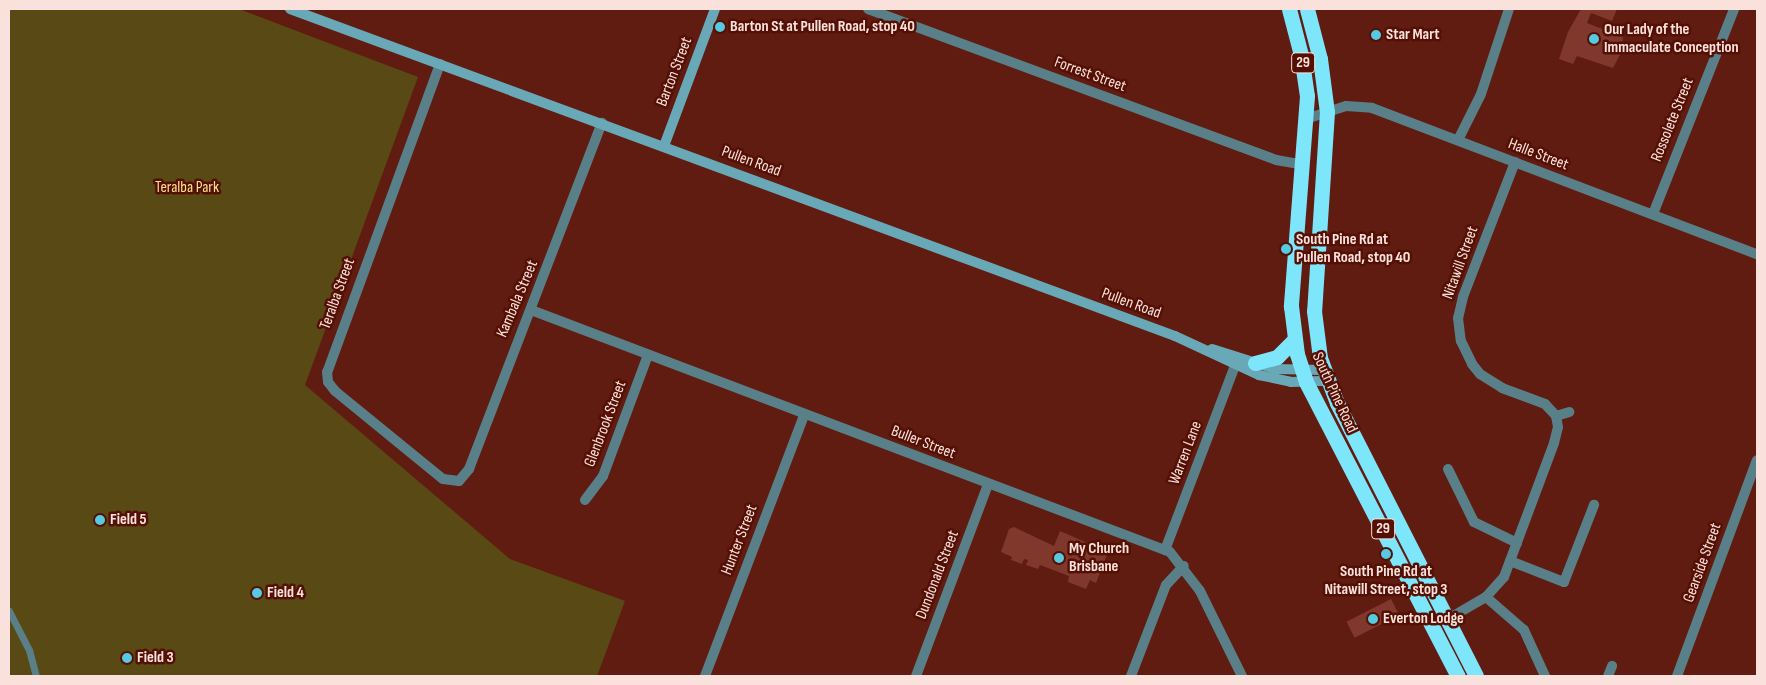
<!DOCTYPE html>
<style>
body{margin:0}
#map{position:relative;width:1766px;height:685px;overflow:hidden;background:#601c10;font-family:"Sofia Sans Condensed",sans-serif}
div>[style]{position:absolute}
.green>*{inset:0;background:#594915}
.building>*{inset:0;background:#7f382b;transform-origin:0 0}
.lane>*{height:7px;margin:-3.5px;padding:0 3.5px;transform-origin:3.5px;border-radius:3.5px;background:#598089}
.street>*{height:10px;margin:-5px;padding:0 5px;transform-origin:5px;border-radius:5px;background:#598089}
.secondary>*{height:10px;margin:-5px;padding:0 5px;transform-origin:5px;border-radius:5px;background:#69a9b7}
.highway>*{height:15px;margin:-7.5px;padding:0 7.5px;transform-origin:7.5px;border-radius:7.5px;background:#7de6fb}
.dots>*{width:14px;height:14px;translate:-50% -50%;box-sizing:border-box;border:2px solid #541005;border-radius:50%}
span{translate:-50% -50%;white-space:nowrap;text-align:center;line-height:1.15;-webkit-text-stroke:5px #541005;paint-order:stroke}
.shield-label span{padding:1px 4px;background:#541005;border:1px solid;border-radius:4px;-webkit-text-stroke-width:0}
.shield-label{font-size:15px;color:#fbe1db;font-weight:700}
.poi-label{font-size:16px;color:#fbe1db;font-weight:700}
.left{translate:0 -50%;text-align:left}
.street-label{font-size:16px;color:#fbe1db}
.park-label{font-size:16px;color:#fbe08d}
.frame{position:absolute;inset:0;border:10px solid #fbe1db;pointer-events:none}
</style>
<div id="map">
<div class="green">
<div style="clip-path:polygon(9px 9px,239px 9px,418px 77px,305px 385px,510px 559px,625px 601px,597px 676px,9px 676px)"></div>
</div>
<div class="building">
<div style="clip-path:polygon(1581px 9px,1617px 9px,1612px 21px,1591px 13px,1587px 23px,1623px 37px,1621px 53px,1613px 68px,1577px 56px,1573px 64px,1559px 59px,1568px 32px)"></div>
<div style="clip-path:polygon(1014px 527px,1054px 546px,1060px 531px,1108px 552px,1096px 583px,1090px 580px,1086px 589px,1068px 582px,1069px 576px,1040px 565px,1038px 569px,1026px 565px,1028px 560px,1024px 559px,1022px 564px,1011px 560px,1012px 557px,1001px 552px,1009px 529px)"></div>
<div style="left:1391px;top:599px;width:18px;height:50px;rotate:63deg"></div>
</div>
<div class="lane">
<div style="left:9px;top:611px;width:44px;rotate:62.9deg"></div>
<div style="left:29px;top:650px;width:27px;rotate:75deg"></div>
</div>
<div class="street">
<div style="left:868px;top:9px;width:435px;rotate:20.3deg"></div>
<div style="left:1276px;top:160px;width:27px;rotate:10deg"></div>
<div style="left:440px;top:64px;width:328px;rotate:110.1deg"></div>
<div style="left:327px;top:372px;width:10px;rotate:84deg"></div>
<div style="left:328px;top:382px;width:11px;rotate:52deg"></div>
<div style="left:335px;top:391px;width:139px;rotate:39.2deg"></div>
<div style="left:443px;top:479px;width:16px;rotate:7deg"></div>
<div style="left:459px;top:481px;width:16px;rotate:-50deg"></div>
<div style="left:469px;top:469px;width:371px;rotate:-69deg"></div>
<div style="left:1306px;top:119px;width:42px;rotate:-18deg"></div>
<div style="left:1346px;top:106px;width:26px;rotate:4deg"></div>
<div style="left:1372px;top:108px;width:412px;rotate:20.8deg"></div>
<div style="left:1458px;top:140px;width:51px;rotate:-63.4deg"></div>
<div style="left:1481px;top:94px;width:89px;rotate:-71.8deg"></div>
<div style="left:1515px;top:162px;width:145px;rotate:111.1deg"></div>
<div style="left:1463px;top:297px;width:22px;rotate:103deg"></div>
<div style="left:1458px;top:318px;width:23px;rotate:83deg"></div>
<div style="left:1461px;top:341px;width:25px;rotate:64deg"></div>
<div style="left:1472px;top:364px;width:13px;rotate:51deg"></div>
<div style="left:1480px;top:374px;width:26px;rotate:32deg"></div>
<div style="left:1502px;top:388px;width:46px;rotate:20.4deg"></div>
<div style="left:1545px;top:404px;width:16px;rotate:47deg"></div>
<div style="left:1653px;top:214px;width:220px;rotate:-68.4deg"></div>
<div style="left:531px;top:310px;width:683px;rotate:20.74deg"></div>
<div style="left:1170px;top:552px;width:49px;rotate:52.4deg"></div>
<div style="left:1200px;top:591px;width:95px;rotate:63.7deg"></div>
<div style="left:1448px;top:469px;width:59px;rotate:63.9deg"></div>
<div style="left:1474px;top:522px;width:48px;rotate:26deg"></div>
<div style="left:585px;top:500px;width:30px;rotate:-53deg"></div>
<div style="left:603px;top:476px;width:129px;rotate:-69.6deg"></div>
<div style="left:1165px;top:550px;width:197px;rotate:-69.2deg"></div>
<div style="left:1510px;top:561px;width:58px;rotate:21.3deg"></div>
<div style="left:1564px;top:582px;width:83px;rotate:-68.7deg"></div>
<div style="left:1486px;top:597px;width:50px;rotate:41deg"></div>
<div style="left:1524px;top:630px;width:51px;rotate:65.5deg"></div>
<div style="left:1448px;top:619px;width:44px;rotate:-30.1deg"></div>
<div style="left:1486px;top:597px;width:27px;rotate:-48deg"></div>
<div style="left:1504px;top:577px;width:143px;rotate:-69.5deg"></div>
<div style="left:1554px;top:443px;width:16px;rotate:-76deg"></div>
<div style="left:1558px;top:427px;width:11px;rotate:-100deg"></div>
<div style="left:1556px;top:416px;width:14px;rotate:-17deg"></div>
<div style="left:705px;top:676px;width:279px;rotate:-69.2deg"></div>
<div style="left:916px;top:676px;width:205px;rotate:-69.4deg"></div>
<div style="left:1131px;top:676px;width:97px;rotate:-69deg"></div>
<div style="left:1166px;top:585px;width:26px;rotate:-47deg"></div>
<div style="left:1608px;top:676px;width:11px;rotate:-68deg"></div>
<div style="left:1677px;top:676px;width:230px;rotate:-69.7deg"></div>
</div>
<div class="secondary">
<div style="left:290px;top:9px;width:943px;rotate:20.28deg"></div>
<div style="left:1175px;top:336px;width:93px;rotate:24.9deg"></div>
<div style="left:1259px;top:375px;width:33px;rotate:12deg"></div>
<div style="left:1291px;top:382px;width:37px;rotate:-2deg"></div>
<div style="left:664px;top:146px;width:146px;rotate:-69.6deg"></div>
<div style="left:1212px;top:349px;width:66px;rotate:17.6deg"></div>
<div style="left:1275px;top:369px;width:49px;rotate:1.2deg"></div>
</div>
<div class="highway">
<div style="left:1289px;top:9px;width:48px;rotate:75.4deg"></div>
<div style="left:1301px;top:55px;width:41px;rotate:81.7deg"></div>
<div style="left:1307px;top:96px;width:211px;rotate:94.4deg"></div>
<div style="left:1291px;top:306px;width:48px;rotate:82.9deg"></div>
<div style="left:1297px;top:354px;width:29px;rotate:72deg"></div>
<div style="left:1306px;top:382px;width:331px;rotate:62.7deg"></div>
<div style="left:1307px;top:9px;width:52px;rotate:75.4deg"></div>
<div style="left:1320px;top:59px;width:53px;rotate:82.5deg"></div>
<div style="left:1327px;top:112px;width:199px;rotate:93.7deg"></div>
<div style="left:1314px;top:311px;width:47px;rotate:82.7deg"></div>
<div style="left:1320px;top:358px;width:48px;rotate:69.3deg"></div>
<div style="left:1337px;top:403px;width:306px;rotate:63deg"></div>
<div style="left:1255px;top:363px;width:23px;rotate:-15deg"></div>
<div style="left:1277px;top:357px;width:24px;rotate:-45deg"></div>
</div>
<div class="dots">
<div style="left:720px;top:27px;background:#55cae0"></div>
<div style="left:1376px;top:35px;background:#55cae0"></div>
<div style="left:1594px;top:39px;background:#55cae0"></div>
<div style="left:1286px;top:249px;background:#55cae0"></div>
<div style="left:100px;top:520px;background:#55cae0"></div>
<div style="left:1386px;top:554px;background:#55cae0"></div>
<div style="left:1059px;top:558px;background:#55cae0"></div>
<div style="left:257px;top:593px;background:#55cae0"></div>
<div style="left:1373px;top:619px;background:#55cae0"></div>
<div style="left:127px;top:658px;background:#55cae0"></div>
</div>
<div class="shield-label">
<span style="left:1303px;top:63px">29</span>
<span style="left:1383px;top:529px">29</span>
</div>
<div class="poi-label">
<span class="left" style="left:730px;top:27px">Barton St at Pullen Road, stop 40</span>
<span class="left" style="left:1604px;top:39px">Our Lady of the<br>Immaculate Conception</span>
<span class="left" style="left:1386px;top:35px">Star Mart</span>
<span class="left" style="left:1296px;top:249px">South Pine Rd at<br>Pullen Road, stop 40</span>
<span class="left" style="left:110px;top:520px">Field 5</span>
<span class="left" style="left:1069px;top:558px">My Church<br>Brisbane</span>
<span style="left:1386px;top:581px">South Pine Rd at<br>Nitawill Street, stop 3</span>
<span class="left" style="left:267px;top:593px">Field 4</span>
<span class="left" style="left:1383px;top:619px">Everton Lodge</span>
<span class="left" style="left:137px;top:658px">Field 3</span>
</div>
<div class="street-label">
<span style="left:675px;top:72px;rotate:-69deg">Barton Street</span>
<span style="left:1090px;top:75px;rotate:20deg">Forrest Street</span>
<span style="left:1673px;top:120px;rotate:-68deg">Rossolete Street</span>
<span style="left:1538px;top:155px;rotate:21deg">Halle Street</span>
<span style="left:751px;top:162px;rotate:20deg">Pullen Road</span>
<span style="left:1461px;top:263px;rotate:-70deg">Nitawill Street</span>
<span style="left:338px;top:294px;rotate:-70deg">Teralba Street</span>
<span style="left:518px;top:299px;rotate:-67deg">Kambala Street</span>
<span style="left:1131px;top:304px;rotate:20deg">Pullen Road</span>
<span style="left:1334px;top:393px;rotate:65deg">South Pine Road</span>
<span style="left:606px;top:424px;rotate:-69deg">Glenbrook Street</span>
<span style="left:923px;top:443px;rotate:21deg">Buller Street</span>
<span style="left:1186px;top:453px;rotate:-69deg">Warren Lane</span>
<span style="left:740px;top:540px;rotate:-69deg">Hunter Street</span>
<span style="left:1703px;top:563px;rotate:-70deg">Gearside Street</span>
<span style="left:938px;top:575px;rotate:-69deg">Dundonald Street</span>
</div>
<div class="park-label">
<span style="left:187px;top:188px">Teralba Park</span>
</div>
<div class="frame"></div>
</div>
